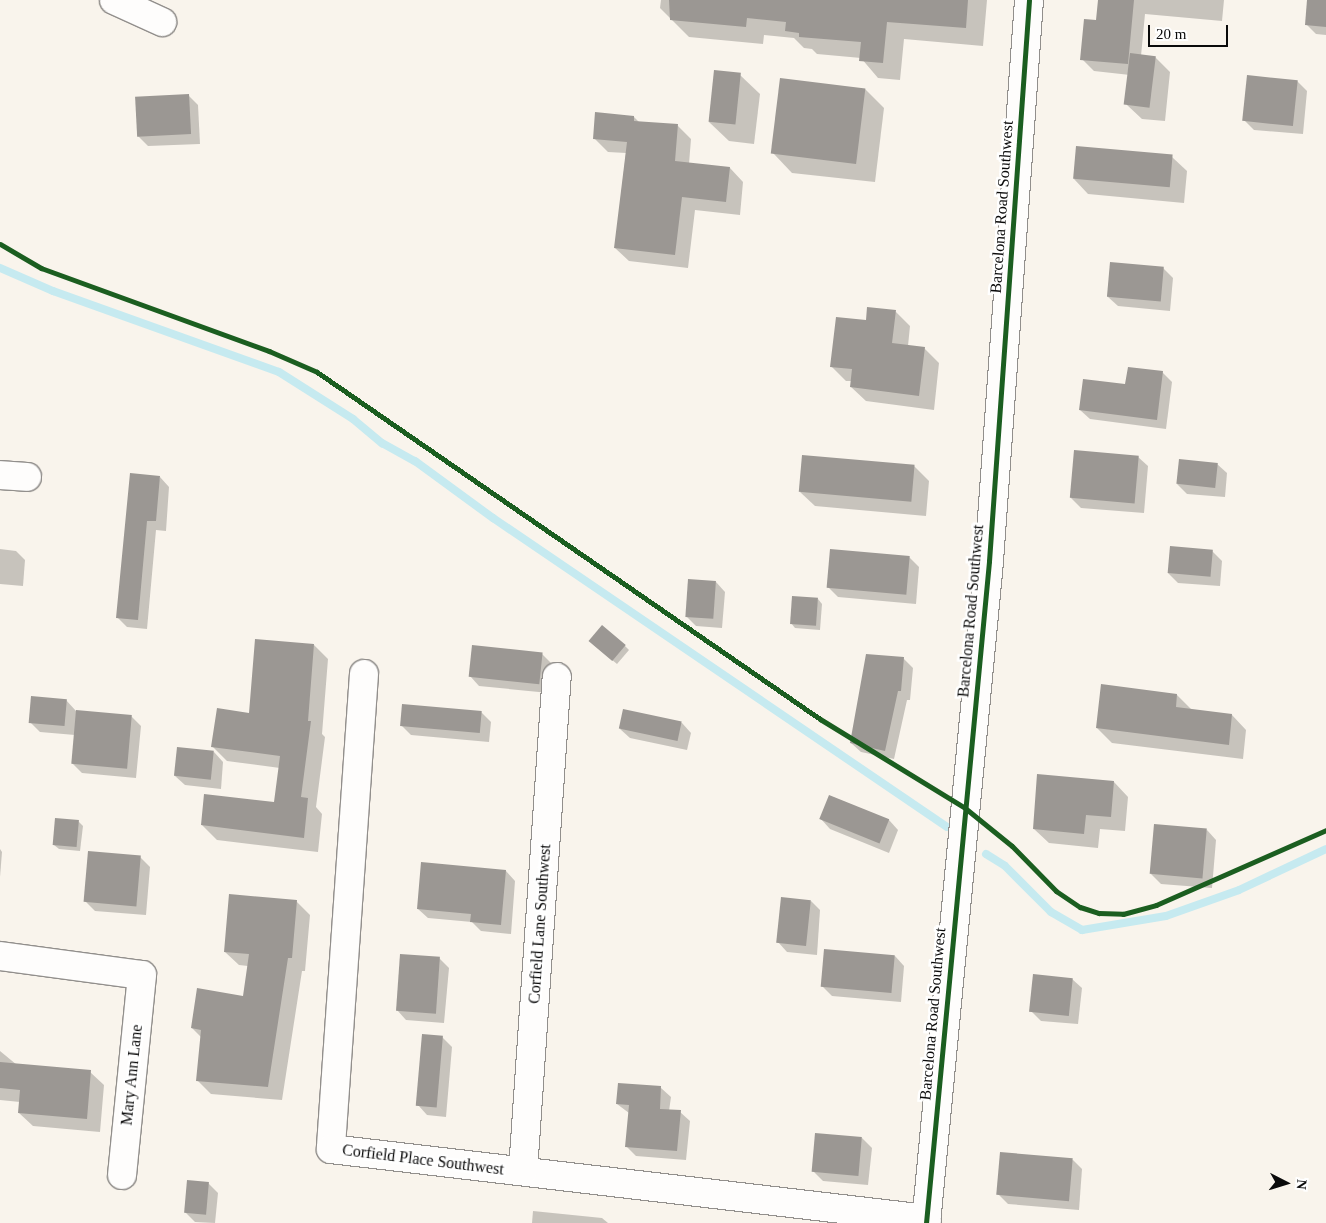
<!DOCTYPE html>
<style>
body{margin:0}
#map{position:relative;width:1326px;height:1223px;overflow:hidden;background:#f9f4ec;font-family:"Times New Roman",serif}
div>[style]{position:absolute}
.shadow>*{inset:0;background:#0003}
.stream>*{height:8px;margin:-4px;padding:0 4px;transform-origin:4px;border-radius:4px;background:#c6eaf0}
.building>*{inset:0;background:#9b9793;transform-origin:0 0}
.roads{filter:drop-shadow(1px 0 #928f8c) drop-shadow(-1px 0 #928f8c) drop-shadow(0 1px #928f8c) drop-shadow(0 -1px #928f8c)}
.minor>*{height:28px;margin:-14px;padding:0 14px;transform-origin:14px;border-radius:14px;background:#fefdfc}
.cycleway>*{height:5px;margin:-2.5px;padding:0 2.5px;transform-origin:2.5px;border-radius:2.5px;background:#1b5e20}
span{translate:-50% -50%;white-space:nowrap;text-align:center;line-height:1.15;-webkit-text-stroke:5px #fff;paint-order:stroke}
.street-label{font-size:16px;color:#0a0a0a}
.north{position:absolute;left:1261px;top:1158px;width:50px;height:50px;-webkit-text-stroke:4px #fff;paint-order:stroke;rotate:95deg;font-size:14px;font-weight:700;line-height:20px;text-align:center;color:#0a0a0a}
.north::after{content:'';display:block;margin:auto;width:18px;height:22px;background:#0a0a0a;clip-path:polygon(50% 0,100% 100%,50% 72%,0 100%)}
.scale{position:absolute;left:1148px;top:25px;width:80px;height:22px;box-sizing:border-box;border:2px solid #0a0a0a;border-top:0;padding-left:6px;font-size:15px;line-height:18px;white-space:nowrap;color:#0a0a0a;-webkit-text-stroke:4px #fff;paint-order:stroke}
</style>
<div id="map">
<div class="shadow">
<div style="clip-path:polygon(661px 0,987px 0,983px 46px,904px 39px,900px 80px,878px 78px,861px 58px,817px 54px,812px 49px,804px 48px,794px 38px,764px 35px,763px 44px,689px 37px,660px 8px)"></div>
<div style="clip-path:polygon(1099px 0,1224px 0,1222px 21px,1145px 14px,1141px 56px,1155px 57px,1170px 72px,1165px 121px,1142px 119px,1127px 105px,1130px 75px,1094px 71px,1082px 59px,1097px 22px)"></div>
<div style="clip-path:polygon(1308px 0,1326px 0,1326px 35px,1316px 34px,1306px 24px)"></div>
<div style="clip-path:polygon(740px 75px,760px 94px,754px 144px,729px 141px,709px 122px)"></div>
<div style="clip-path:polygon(1297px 81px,1307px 91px,1303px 134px,1254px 130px,1244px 120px)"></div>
<div style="clip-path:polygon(865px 89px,884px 108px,875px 182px,792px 173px,773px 153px)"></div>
<div style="clip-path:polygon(189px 96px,198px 105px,200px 144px,148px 146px,138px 136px)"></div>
<div style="clip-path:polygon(634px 117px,639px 122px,678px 126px,691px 139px,689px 164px,730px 168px,743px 182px,740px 215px,695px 210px,688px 268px,629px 261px,615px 248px,626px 153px,608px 152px,594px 138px)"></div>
<div style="clip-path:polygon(1172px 157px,1187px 171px,1184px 203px,1088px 194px,1074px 179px)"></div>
<div style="clip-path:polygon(1163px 268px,1173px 278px,1170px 311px,1118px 306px,1108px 297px)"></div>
<div style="clip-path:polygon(896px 312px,910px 326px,908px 346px,924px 348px,939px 363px,934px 410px,866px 401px,851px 387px,852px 381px,846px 381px,831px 366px,867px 322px)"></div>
<div style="clip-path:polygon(1162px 372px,1172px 382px,1166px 429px,1090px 419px,1080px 410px)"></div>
<div style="clip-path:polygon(1138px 457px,1148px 466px,1144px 513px,1081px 508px,1071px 498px)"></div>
<div style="clip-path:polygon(1217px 464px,1227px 473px,1225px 497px,1187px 494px,1177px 484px)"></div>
<div style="clip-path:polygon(914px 466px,929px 481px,926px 516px,815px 506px,800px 492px)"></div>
<div style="clip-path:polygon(160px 477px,169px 487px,166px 531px,156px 530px,147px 629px,127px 627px,117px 617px)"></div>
<div style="clip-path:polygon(0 549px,16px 551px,25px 560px,23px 586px,0 584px)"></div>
<div style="clip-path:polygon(1212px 551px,1222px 561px,1220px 586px,1178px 583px,1168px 573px)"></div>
<div style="clip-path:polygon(909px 557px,919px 567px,916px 604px,838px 597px,828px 587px)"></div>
<div style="clip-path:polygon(716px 582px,725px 592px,722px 628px,696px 626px,686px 616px)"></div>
<div style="clip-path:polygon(818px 599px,822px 604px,820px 630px,795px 628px,791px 623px)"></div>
<div style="clip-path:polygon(314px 645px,328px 659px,322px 734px,325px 737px,316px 807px,322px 814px,318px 852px,217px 840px,202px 825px,275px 803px,280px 768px,227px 761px,213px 747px,250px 714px)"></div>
<div style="clip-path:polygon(594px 645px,625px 646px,629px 650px,617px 664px)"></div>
<div style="clip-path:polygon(542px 654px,552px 664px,549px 693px,479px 686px,470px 676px)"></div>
<div style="clip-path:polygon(903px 658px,913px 668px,910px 700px,907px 700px,894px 759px,861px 752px,851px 743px)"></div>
<div style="clip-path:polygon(1177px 695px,1192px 710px,1232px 715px,1246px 730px,1243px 759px,1112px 743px,1097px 728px)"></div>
<div style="clip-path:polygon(66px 700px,76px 711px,131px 716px,141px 726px,136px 778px,82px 773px,72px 763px,75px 735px,40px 732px,30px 722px)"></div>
<div style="clip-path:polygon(481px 712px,491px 722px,489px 742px,411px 735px,401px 725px)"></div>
<div style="clip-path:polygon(682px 723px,691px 733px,687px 750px,630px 738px,620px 729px)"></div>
<div style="clip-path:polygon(214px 752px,223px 762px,221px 789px,185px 785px,175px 776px)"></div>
<div style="clip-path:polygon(1114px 782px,1128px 797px,1125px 831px,1100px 829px,1098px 848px,1049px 843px,1034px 829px)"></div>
<div style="clip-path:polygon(830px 796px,889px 820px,898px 830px,889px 853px,830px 829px,821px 819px)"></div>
<div style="clip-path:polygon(78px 821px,83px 826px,80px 851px,59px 849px,54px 845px)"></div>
<div style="clip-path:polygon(1207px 830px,1216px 840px,1212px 888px,1161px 884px,1151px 874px)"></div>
<div style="clip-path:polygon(0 849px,2px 852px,0 877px)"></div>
<div style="clip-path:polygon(140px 857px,150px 867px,146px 915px,95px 911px,85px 901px)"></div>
<div style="clip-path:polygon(506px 871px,515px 881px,511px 934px,481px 931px,472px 922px,428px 918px,418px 909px)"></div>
<div style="clip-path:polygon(296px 901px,310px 915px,305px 971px,302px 971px,282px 1100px,211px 1094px,197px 1080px,201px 1037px,192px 1028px,244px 997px,248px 966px,239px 965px,225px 952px)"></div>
<div style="clip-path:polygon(811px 901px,820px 910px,817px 955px,787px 952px,778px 942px)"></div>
<div style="clip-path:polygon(895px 956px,904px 966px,901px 1002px,832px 996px,822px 986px)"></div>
<div style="clip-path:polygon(439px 958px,449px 968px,444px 1023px,406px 1020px,397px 1010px)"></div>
<div style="clip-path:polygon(1072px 979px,1082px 988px,1078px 1024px,1041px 1021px,1031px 1011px)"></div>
<div style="clip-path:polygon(442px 1037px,452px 1047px,446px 1117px,427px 1115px,418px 1105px)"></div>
<div style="clip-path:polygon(0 1051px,17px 1065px,90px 1072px,104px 1085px,100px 1132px,33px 1126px,19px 1113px,20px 1102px,0 1100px)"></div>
<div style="clip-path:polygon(661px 1088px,671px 1097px,669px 1111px,680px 1112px,690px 1121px,686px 1160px,636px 1156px,626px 1146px,629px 1113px,617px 1104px)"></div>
<div style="clip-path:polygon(862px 1138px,872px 1148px,868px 1185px,823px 1181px,813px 1171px)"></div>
<div style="clip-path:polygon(1073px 1160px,1082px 1169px,1079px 1210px,1008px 1204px,998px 1194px)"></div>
<div style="clip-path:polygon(208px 1183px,218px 1193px,215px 1223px,195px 1222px,185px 1212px)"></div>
<div style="clip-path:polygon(533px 1211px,602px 1218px,608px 1223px,532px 1223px)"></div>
</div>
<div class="stream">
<div style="left:0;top:268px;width:58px;rotate:23.5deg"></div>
<div style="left:53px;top:291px;width:240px;rotate:19.7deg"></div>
<div style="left:279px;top:372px;width:88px;rotate:32.4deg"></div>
<div style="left:353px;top:419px;width:38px;rotate:40deg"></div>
<div style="left:382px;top:443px;width:38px;rotate:29deg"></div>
<div style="left:415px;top:461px;width:97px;rotate:36.2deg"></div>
<div style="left:493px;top:518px;width:549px;rotate:34.24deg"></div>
<div style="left:986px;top:854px;width:22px;rotate:32deg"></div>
<div style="left:1005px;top:866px;width:65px;rotate:45deg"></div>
<div style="left:1051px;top:912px;width:36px;rotate:30deg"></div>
<div style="left:1082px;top:930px;width:85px;rotate:-9.5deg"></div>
<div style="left:1166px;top:916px;width:77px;rotate:-19.6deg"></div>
<div style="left:1239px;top:890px;width:96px;rotate:-25.2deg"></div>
</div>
<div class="building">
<div style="clip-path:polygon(669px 0,968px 0,966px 28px,887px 22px,883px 63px,859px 61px,861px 42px,799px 37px,799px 33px,785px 31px,786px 22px,747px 18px,746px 27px,670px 20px)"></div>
<div style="clip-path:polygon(1098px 0,1134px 0,1128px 64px,1080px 60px,1084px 19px,1096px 20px)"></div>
<div style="clip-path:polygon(1307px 0,1326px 0,1326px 27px,1305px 25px)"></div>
<div style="left:1130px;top:53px;width:26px;height:52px;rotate:7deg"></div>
<div style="left:714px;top:70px;width:27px;height:52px;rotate:6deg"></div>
<div style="left:1247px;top:75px;width:51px;height:46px;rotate:6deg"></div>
<div style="left:780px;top:78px;width:86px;height:76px;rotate:7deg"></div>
<div style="left:189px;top:94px;width:40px;height:54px;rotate:87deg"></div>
<div style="clip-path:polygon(595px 112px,634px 116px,634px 121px,678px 124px,675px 161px,730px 167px,726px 202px,682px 197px,675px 255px,614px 248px,627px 142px,593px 139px)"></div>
<div style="left:1076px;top:146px;width:97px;height:33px;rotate:5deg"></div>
<div style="left:1110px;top:262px;width:54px;height:35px;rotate:5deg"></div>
<div style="clip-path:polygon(867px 307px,896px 310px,892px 343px,925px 347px,919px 396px,850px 387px,852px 369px,830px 367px,836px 317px,866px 320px)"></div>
<div style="clip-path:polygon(1128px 367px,1163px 371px,1157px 420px,1079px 410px,1083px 379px,1125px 384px)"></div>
<div style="left:1074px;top:450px;width:65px;height:48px;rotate:5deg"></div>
<div style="left:802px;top:455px;width:113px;height:37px;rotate:5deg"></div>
<div style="left:1179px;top:459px;width:39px;height:25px;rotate:6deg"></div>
<div style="clip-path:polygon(130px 473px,160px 476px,156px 521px,147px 521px,138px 620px,116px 618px)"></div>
<div style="left:1170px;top:546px;width:43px;height:27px;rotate:5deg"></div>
<div style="left:830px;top:549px;width:80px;height:39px;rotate:5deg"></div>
<div style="left:688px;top:579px;width:28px;height:38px;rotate:4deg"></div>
<div style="left:792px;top:596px;width:26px;height:28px;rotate:4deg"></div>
<div style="left:602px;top:625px;width:31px;height:21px;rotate:40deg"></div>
<div style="clip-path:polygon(255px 639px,314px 644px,308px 721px,311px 721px,301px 797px,308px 798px,304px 838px,201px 825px,204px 794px,274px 802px,280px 756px,211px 747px,217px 708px,249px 713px)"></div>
<div style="left:472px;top:645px;width:71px;height:32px;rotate:6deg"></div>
<div style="clip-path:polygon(866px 654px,904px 657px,901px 691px,898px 691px,885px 751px,850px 743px)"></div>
<div style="clip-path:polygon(1101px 684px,1177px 694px,1176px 707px,1232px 714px,1229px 745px,1096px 728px)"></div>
<div style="left:31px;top:696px;width:36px;height:27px;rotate:5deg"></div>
<div style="left:402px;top:704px;width:80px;height:22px;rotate:5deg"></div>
<div style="left:623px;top:709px;width:60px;height:20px;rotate:12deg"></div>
<div style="left:76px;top:710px;width:56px;height:54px;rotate:5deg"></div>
<div style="left:177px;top:747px;width:37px;height:29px;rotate:6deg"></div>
<div style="clip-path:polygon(1037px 774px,1114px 781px,1111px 817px,1086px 815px,1084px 834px,1033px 829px)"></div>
<div style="left:829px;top:795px;width:65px;height:26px;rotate:22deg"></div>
<div style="left:55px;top:818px;width:24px;height:27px;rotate:5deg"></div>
<div style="left:1154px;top:824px;width:53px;height:50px;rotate:5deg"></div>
<div style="left:88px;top:851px;width:53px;height:51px;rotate:5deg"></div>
<div style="clip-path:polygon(421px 862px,506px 870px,501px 925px,470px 922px,471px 914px,417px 909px)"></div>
<div style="clip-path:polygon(229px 894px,297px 900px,292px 958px,288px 958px,268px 1087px,196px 1081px,201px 1030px,191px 1028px,197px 988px,243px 996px,249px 954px,224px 952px)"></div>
<div style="left:781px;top:897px;width:30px;height:46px;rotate:6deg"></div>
<div style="left:824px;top:949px;width:71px;height:38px;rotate:5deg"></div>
<div style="left:400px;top:954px;width:40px;height:57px;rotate:4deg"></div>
<div style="left:1033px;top:974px;width:40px;height:38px;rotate:6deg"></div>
<div style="left:422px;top:1034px;width:21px;height:72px;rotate:5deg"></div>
<div style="clip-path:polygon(0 1062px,91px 1070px,87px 1119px,18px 1113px,20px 1090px,0 1088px)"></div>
<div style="clip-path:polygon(618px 1083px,661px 1086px,660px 1109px,681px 1110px,677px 1151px,625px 1147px,629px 1105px,616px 1104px)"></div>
<div style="left:815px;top:1133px;width:47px;height:39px;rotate:5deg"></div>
<div style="left:1000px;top:1152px;width:73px;height:43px;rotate:5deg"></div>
<div style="left:187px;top:1180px;width:22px;height:33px;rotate:5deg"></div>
</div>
<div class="roads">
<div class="minor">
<div style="left:114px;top:0;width:53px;rotate:24.6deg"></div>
<div style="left:0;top:475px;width:27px;rotate:4deg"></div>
<div style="left:364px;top:674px;width:476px;rotate:94deg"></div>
<div style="left:331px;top:1149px;width:600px;rotate:6.7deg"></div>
<div style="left:0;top:956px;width:143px;rotate:7.6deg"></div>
<div style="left:142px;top:975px;width:201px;rotate:95.7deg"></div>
<div style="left:523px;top:1171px;width:495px;rotate:-86.1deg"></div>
<div style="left:926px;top:1223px;width:665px;rotate:-84.56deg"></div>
<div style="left:989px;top:561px;width:562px;rotate:-85.92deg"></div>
</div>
</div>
<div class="cycleway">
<div style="left:0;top:244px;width:48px;rotate:30.3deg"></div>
<div style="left:41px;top:268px;width:243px;rotate:20deg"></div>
<div style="left:269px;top:351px;width:52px;rotate:23.6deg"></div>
<div style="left:317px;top:372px;width:611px;rotate:34.6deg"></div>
<div style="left:820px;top:719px;width:170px;rotate:31.5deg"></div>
<div style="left:965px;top:808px;width:60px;rotate:39deg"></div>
<div style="left:1012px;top:846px;width:63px;rotate:45.6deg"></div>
<div style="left:1056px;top:891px;width:29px;rotate:34deg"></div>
<div style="left:1080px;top:907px;width:20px;rotate:18deg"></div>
<div style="left:1099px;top:913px;width:24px;rotate:2deg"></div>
<div style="left:1123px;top:914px;width:34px;rotate:-15deg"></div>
<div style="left:1156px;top:905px;width:186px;rotate:-23.8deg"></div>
<div style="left:926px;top:1223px;width:665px;rotate:-84.56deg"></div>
<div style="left:989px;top:561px;width:562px;rotate:-85.92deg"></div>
</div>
<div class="street-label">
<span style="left:1002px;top:207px;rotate:-86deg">Barcelona Road Southwest</span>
<span style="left:971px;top:611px;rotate:-85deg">Barcelona Road Southwest</span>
<span style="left:540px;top:924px;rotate:-86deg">Corfield Lane Southwest</span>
<span style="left:933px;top:1014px;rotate:-85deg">Barcelona Road Southwest</span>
<span style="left:132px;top:1075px;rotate:-84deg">Mary Ann Lane</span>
<span style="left:423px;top:1160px;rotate:7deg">Corfield Place Southwest</span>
</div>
<div class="north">N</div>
<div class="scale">20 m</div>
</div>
